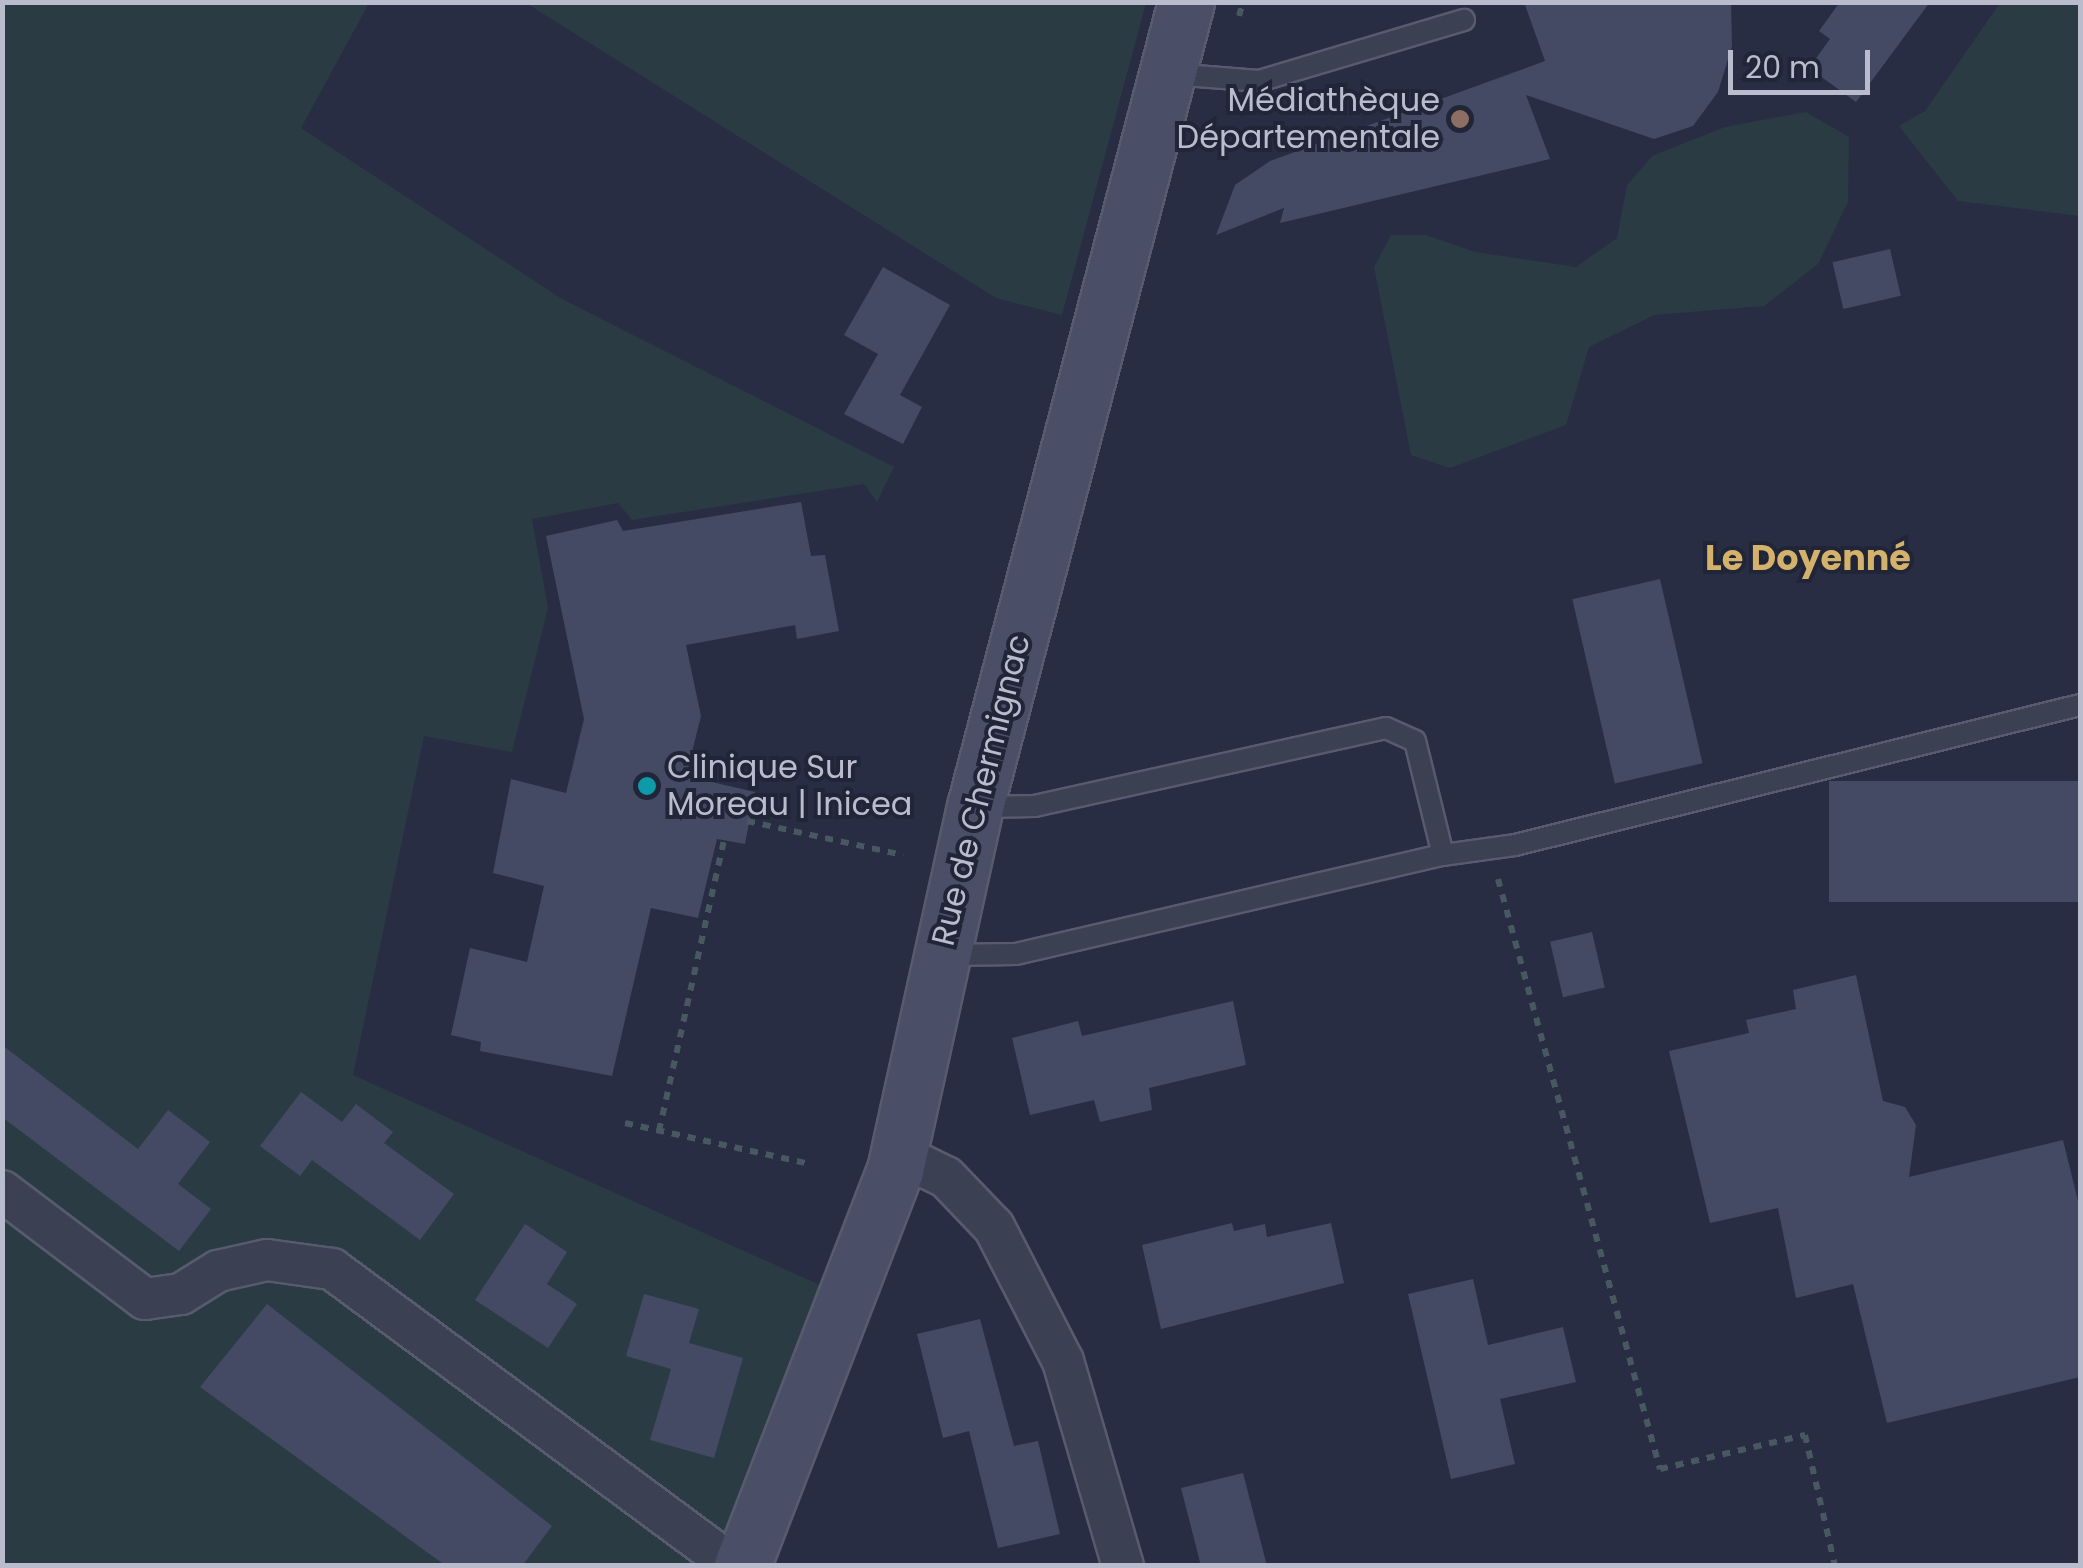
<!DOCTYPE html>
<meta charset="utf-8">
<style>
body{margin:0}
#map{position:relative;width:2083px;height:1568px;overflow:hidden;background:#282d43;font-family:Poppins,sans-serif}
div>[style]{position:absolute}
.green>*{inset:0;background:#2a3b44}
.building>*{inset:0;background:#444a63;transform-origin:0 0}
.path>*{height:6px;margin-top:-3px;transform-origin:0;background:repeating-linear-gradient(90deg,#485860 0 8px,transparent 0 16px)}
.roads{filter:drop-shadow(2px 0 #575b6d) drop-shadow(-2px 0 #575b6d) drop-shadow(0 2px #575b6d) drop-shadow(0 -2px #575b6d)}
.lane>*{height:20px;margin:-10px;padding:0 10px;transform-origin:10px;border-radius:10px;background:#3c4053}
.street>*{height:40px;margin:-20px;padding:0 20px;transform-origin:20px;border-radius:20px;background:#3c4053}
.secondary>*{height:55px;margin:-27.5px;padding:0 27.5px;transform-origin:27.5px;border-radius:27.5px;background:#4a4e66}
.dots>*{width:28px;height:28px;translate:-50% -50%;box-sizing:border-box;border:5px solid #202538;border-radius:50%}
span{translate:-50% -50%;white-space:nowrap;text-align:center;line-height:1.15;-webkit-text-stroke:8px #202538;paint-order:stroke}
.poi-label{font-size:32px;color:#b9bccc}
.right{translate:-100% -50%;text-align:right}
.left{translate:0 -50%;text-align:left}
.street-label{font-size:32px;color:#b9bccc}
.neighbourhood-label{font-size:35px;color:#d5b26b;font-weight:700}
.frame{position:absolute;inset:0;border:5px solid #b9bccc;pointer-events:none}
.scale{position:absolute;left:1728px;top:50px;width:142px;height:45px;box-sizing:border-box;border:5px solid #b9bccc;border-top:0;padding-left:12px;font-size:30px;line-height:35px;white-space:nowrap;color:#b9bccc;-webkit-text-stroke:8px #202538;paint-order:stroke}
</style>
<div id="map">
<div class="green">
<div style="clip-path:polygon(3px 3px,369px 3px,301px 128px,562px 299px,894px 467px,877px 502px,864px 484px,632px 520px,618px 503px,532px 519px,548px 608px,512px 752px,424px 736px,353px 1075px,822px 1286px,713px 1565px,3px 1566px)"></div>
<div style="clip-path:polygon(526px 3px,1146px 3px,1062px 315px,996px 298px)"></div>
<div style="clip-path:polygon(2000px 3px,2080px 3px,2080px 216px,1958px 201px,1899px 126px,1925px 111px)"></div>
<div style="clip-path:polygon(1806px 112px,1849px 137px,1848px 202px,1818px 264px,1764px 306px,1654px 315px,1589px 347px,1566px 425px,1450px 468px,1411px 455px,1374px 267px,1391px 235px,1426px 235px,1475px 252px,1576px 267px,1617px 238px,1627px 185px,1652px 156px,1725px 127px)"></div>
</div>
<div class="building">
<div style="clip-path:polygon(1524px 2px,1731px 2px,1732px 46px,1718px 92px,1693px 126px,1654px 139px,1526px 95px,1550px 159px,1280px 223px,1284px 208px,1216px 235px,1235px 185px,1270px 161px,1545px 61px)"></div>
<div style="clip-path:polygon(1840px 2px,1930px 2px,1856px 102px,1809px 68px,1830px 39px,1819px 31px)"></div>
<div style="left:1890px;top:249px;width:48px;height:59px;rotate:77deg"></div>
<div style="clip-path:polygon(883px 267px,950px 305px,900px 395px,922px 407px,903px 444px,844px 414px,878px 354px,844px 335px)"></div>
<div style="clip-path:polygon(801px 502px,811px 556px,825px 555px,839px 631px,797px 639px,795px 625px,686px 645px,701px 716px,686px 776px,755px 792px,745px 844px,717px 839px,698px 918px,651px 908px,612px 1076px,480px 1051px,481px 1042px,451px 1035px,470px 948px,527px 962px,544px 886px,493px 873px,511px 779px,566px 793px,584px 719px,546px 536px,617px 520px,623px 531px)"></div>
<div style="left:1660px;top:579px;width:189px;height:90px;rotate:77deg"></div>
<div style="left:2080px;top:781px;width:121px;height:251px;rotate:90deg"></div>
<div style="left:1592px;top:932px;width:57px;height:43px;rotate:77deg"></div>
<div style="clip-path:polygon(1856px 975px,1883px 1101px,1905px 1107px,1916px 1125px,1909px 1177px,2063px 1140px,2080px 1209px,2080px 1377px,1887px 1423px,1853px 1284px,1796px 1298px,1778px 1208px,1710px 1223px,1669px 1051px,1749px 1033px,1746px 1020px,1796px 1009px,1793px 990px)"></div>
<div style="clip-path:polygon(1233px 1001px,1246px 1065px,1149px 1088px,1152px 1110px,1100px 1122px,1094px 1100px,1030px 1115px,1012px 1038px,1078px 1021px,1082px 1036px)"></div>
<div style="clip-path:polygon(2px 1045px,138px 1149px,168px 1110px,210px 1142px,178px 1184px,211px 1209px,179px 1251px,2px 1117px)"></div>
<div style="clip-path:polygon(301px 1092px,342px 1122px,356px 1104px,393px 1132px,384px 1143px,454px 1194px,420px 1240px,312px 1160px,300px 1176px,260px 1146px)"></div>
<div style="clip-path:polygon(1232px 1223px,1234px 1231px,1265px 1224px,1267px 1237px,1331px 1223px,1344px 1283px,1161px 1329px,1142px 1245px)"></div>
<div style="clip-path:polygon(525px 1224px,567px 1252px,547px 1284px,577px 1304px,548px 1348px,475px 1300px)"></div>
<div style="clip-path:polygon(1473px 1279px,1488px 1345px,1563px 1327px,1576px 1382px,1500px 1399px,1515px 1464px,1451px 1479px,1408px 1294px)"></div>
<div style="clip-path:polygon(644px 1294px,699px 1309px,689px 1343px,743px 1358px,714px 1458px,650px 1440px,671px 1369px,626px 1356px)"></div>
<div style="clip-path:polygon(267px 1304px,552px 1526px,522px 1566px,446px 1566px,200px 1387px)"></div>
<div style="clip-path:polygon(980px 1319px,1014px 1446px,1038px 1441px,1060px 1534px,998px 1548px,969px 1431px,943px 1438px,917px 1334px)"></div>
<div style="clip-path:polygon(1243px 1473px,1267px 1566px,1201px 1566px,1181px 1488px)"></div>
</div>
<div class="path">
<div style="left:1239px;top:16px;width:15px;rotate:-74deg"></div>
<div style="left:747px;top:821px;width:160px;rotate:12.3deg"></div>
<div style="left:1498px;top:879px;width:612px;rotate:74.65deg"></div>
<div style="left:1660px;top:1469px;width:149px;rotate:-13.2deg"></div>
<div style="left:1805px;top:1435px;width:134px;rotate:77.1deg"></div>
<div style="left:625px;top:1123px;width:189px;rotate:12.5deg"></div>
<div style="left:659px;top:1131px;width:298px;rotate:-77.4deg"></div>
</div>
<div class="roads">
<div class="lane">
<div style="left:1171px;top:74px;width:88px;rotate:4.5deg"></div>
<div style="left:1259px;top:81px;width:214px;rotate:-16.6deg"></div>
<div style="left:1443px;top:855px;width:73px;rotate:-7.9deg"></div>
<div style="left:1515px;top:845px;width:582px;rotate:-13.92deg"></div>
<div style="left:947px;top:955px;width:69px;rotate:-0.8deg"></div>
<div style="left:1016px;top:954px;width:438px;rotate:-13.1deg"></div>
<div style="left:1443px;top:855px;width:117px;rotate:-103.8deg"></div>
<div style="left:1415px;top:741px;width:32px;rotate:-156deg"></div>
<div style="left:1386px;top:728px;width:360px;rotate:167.5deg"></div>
<div style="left:1035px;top:806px;width:57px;rotate:179deg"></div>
</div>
<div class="street">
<div style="left:895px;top:1170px;width:28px;rotate:-8deg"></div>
<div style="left:923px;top:1166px;width:25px;rotate:26deg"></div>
<div style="left:946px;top:1177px;width:69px;rotate:46.2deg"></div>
<div style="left:994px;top:1227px;width:151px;rotate:62.8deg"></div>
<div style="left:1063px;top:1361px;width:214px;rotate:73.7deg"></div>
<div style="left:2px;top:1191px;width:179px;rotate:37.1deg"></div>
<div style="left:145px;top:1299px;width:36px;rotate:-8deg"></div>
<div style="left:181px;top:1294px;width:44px;rotate:-31.9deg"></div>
<div style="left:218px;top:1271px;width:50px;rotate:-12.7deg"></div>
<div style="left:267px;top:1260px;width:66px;rotate:7.9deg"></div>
<div style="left:332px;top:1269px;width:499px;rotate:36.5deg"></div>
</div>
<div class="secondary">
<div style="left:742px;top:1566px;width:425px;rotate:-68.9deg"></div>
<div style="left:895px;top:1170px;width:372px;rotate:-77.6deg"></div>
<div style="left:975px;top:807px;width:832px;rotate:-75.31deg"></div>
</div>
</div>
<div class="dots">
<div style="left:1460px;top:119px;background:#8d6e63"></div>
<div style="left:647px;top:786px;background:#0f9aa8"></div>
</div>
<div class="poi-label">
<span class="right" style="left:1440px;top:119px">Médiathèque<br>Départementale</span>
<span class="left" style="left:667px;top:786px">Clinique Sur<br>Moreau | Inicea</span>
</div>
<div class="street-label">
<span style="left:981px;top:790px;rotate:-76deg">Rue de Chermignac</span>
</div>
<div class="neighbourhood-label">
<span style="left:1808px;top:558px">Le Doyenné</span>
</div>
<div class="frame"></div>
<div class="scale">20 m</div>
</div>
